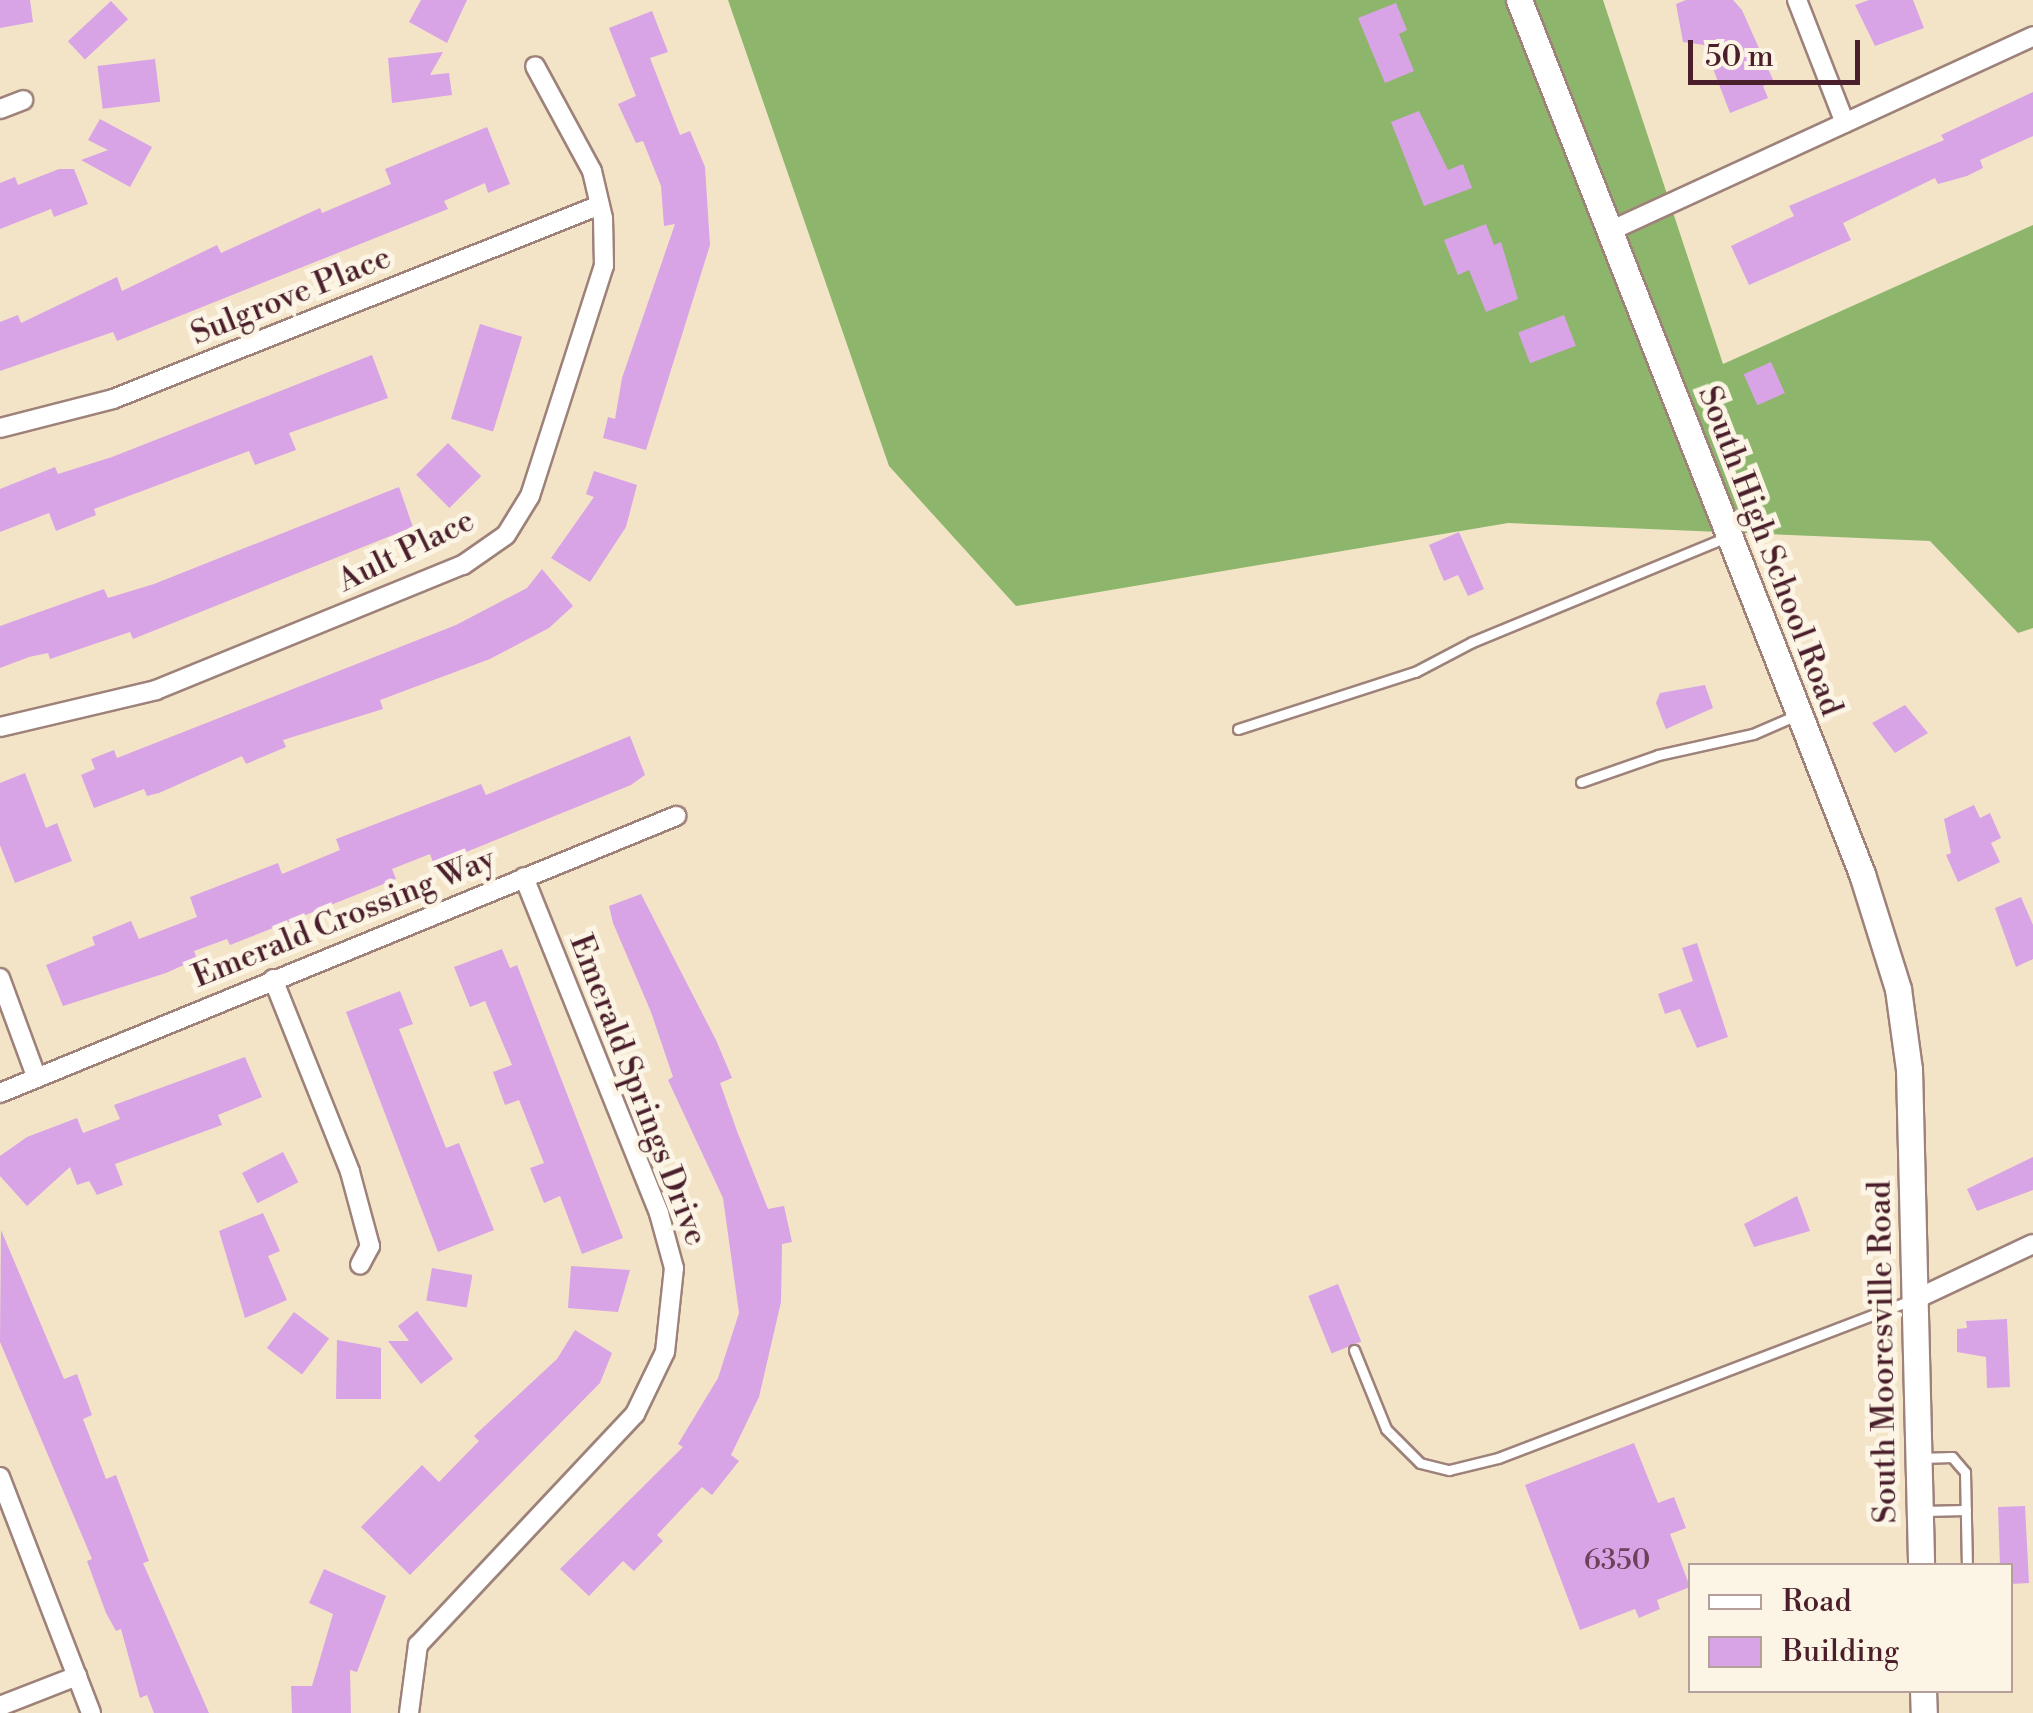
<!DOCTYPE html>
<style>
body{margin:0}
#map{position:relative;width:2033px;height:1713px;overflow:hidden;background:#f3e4c8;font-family:"Libre Bodoni",serif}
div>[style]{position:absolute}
.forest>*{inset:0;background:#8db66c}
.building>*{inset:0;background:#d8a4e6;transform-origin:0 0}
.roads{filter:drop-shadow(2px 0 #9e827a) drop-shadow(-2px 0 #9e827a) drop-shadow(0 2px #9e827a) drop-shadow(0 -2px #9e827a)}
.service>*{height:9px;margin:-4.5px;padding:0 4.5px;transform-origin:4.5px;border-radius:4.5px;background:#fff}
.minor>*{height:18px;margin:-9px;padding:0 9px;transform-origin:9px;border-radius:9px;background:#fff}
.secondary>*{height:25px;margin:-12.5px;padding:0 12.5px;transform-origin:12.5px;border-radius:12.5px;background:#fff}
span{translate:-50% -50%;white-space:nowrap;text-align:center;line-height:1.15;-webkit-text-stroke:10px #fcf5e5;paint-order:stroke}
.number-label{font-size:28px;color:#6e405a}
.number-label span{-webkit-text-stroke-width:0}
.street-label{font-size:32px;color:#4a1f2b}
.legend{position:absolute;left:1688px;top:1563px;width:325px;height:130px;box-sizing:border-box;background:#fcf5e5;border:2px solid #b59f9b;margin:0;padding:12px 18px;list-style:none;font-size:30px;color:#4a1f2b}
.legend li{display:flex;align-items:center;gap:20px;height:50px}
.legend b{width:50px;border:2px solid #b59f9b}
.scale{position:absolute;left:1688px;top:40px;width:172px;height:45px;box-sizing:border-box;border:5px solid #4a1f2b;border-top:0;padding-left:12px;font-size:30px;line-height:35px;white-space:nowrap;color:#4a1f2b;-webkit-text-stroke:8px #fcf5e5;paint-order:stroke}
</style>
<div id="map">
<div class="forest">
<div style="clip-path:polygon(728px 0,1603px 0,1723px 364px,2033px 225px,2033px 628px,2018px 633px,1930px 541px,1508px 523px,1016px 606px,889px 466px)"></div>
</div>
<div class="building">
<div style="clip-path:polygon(0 0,30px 0,33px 22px,0 28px)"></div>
<div style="clip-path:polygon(421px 0,467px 0,447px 43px,409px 22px)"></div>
<div style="clip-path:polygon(1686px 0,1733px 0,1742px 10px,1774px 82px,1763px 86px,1768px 98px,1730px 113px,1704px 45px,1683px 42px,1676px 4px)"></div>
<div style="clip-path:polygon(1869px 0,1913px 0,1924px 28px,1875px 46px,1855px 5px)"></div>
<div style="left:111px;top:1px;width:25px;height:59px;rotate:47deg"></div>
<div style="clip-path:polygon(1396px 3px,1407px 30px,1399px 34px,1414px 71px,1385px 83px,1358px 18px)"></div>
<div style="clip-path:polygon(652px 11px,668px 52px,650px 58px,680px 135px,690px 131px,705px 167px,710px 245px,646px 450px,603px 438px,608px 417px,615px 419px,622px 378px,675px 224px,664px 226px,661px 186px,643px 141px,636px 143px,618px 104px,636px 96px,609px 28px)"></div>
<div style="clip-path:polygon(443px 52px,430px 75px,449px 73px,452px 95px,392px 103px,388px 58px)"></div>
<div style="left:155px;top:59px;width:43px;height:58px;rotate:83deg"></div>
<div style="clip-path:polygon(2033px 92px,2033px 136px,1980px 160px,1983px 168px,1967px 176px,1938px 184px,1935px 178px,1843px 223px,1851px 240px,1749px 285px,1731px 246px,1794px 216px,1789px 206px,1944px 140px,1941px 135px)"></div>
<div style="clip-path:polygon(1419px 111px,1448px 170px,1463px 164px,1472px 188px,1424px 206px,1391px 122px)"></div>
<div style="clip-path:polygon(100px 119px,152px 147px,130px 187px,81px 160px,108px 150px,88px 140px)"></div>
<div style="clip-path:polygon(487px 127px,510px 184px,488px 193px,485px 183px,444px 201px,448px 209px,117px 341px,113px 332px,0 371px,0 322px,18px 315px,21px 323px,117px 277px,122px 291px,217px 245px,221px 253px,320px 208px,322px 213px,391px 184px,385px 169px)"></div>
<div style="clip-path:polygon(59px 169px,74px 169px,88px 204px,54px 217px,51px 209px,0 229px,0 183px,15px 177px,18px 185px)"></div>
<div style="clip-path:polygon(1486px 224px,1494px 245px,1501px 242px,1518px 299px,1486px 312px,1469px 270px,1458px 275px,1444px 240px)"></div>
<div style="left:1564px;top:315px;width:33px;height:49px;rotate:69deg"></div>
<div style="left:480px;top:324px;width:44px;height:99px;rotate:17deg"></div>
<div style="clip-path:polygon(372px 355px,388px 398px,289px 433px,296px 450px,255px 465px,249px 451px,94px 509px,96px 515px,56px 531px,49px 513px,0 532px,0 489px,55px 467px,58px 474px,112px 457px)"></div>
<div style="left:1771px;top:362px;width:34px;height:30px;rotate:66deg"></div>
<div style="left:448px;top:443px;width:47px;height:45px;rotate:45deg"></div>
<div style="clip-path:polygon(594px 471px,637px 485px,626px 527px,590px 582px,551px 558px,594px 497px,586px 494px)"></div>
<div style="clip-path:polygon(399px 487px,413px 527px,133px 639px,130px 632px,50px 659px,48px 653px,29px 657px,0 668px,0 626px,104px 589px,108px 598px,154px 584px)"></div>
<div style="clip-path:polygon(1459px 532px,1484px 589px,1468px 596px,1458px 575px,1444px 581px,1429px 545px)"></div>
<div style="clip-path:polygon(542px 569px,573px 606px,549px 628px,490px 659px,380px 700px,383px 709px,283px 740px,286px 747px,246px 764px,242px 756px,159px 793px,147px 796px,144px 789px,94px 808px,81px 775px,95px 769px,91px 759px,114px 750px,117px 758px,456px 625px,527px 588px)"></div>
<div style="clip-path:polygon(1705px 685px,1713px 708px,1666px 729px,1656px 703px,1660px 693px)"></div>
<div style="clip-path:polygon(1905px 705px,1928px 733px,1895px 753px,1872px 723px)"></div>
<div style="clip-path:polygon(630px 736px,645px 775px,631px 785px,434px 865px,430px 854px,392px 869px,396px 879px,230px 945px,227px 939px,194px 951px,197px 959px,166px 973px,63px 1006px,46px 965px,95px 945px,92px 937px,131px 921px,139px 939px,197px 917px,190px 897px,278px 863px,282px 874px,340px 850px,336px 839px,481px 784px,486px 795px)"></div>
<div style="clip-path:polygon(25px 773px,46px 828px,57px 823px,72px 861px,15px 883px,0 845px,0 783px)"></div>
<div style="clip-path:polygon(1974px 805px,1980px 818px,1990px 813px,2001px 838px,1991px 843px,2000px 862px,1958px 882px,1946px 855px,1951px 853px,1944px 819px)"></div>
<div style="clip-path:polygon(641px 894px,716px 1040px,732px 1078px,720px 1083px,737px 1131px,768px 1209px,784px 1206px,792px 1242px,782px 1244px,781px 1302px,759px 1397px,731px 1455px,739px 1461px,712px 1495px,702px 1487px,657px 1535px,663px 1541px,634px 1571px,623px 1561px,589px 1596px,560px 1569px,683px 1447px,678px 1444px,718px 1378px,739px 1313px,723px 1198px,668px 1080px,673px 1077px,651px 1012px,613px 923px,609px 906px)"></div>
<div style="clip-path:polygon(2021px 897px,2033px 925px,2033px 959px,2016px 967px,1995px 908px)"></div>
<div style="clip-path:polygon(1697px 943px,1728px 1037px,1697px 1048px,1680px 1009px,1665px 1014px,1658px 994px,1693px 981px,1682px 948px)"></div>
<div style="clip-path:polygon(502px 949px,510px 968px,517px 965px,623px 1238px,582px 1254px,560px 1196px,544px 1203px,530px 1168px,544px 1163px,519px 1100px,505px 1105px,493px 1072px,512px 1065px,485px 1001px,470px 1007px,454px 967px)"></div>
<div style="clip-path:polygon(400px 991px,413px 1024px,399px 1029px,446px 1148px,459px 1143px,494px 1230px,438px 1252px,346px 1012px)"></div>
<div style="clip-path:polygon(245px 1057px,262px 1097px,218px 1115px,222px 1125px,115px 1164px,123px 1185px,97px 1195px,89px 1181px,77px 1185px,70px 1167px,27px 1206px,0 1176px,0 1156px,27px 1137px,77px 1118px,83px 1133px,120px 1119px,114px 1105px)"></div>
<div style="left:283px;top:1152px;width:34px;height:46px;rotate:63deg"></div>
<div style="clip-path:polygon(2033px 1157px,2033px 1190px,1977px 1211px,1967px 1189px)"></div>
<div style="clip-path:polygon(1797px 1196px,1810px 1231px,1754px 1247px,1744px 1224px)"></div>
<div style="clip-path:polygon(263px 1213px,280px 1251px,268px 1256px,287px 1300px,245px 1318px,219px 1231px)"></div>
<div style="clip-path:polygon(1px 1230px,64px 1379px,77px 1374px,92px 1415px,83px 1419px,106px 1479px,116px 1475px,149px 1561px,143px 1563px,209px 1713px,154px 1713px,147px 1695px,140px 1698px,121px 1629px,116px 1631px,106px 1613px,87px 1561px,92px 1559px,0 1342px)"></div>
<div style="clip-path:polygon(571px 1266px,630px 1270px,618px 1312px,568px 1308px)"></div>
<div style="left:432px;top:1268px;width:41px;height:33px;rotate:10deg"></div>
<div style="left:1338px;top:1284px;width:62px;height:32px;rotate:68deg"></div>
<div style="clip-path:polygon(417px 1311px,453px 1359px,421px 1384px,388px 1341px,409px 1341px,398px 1326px)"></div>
<div style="left:294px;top:1312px;width:44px;height:45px;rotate:37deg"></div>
<div style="clip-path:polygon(2007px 1319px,2010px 1387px,1987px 1388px,1986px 1357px,1957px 1352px,1957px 1329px,1967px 1328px,1966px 1321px)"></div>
<div style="clip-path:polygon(575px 1330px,612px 1353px,600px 1383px,410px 1575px,361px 1527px,422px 1465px,439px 1482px,479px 1441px,474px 1436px,557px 1359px)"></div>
<div style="clip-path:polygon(337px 1340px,381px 1348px,381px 1399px,336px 1399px)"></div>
<div style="clip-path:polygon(1634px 1443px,1658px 1503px,1674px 1497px,1686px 1528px,1670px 1534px,1690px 1587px,1657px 1600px,1660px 1609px,1639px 1618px,1635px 1609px,1580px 1630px,1525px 1485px)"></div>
<div style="clip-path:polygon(2025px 1506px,2029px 1583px,2010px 1584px,2010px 1566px,2000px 1566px,1998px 1507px)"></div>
<div style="clip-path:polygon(324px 1569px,386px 1596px,357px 1672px,350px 1670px,351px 1713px,292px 1713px,291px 1686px,312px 1686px,333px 1614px,309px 1603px)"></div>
</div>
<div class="roads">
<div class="service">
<div style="left:1238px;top:729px;width:186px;rotate:-17.9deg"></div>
<div style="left:1415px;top:672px;width:64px;rotate:-27.8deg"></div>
<div style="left:1472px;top:642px;width:276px;rotate:-22.4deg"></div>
<div style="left:1581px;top:782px;width:82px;rotate:-19.3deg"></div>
<div style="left:1658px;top:755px;width:97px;rotate:-12.5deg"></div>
<div style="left:1753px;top:734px;width:48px;rotate:-23.4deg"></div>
<div style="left:1354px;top:1350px;width:85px;rotate:67.9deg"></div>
<div style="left:1386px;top:1429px;width:48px;rotate:45deg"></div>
<div style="left:1420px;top:1463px;width:30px;rotate:14deg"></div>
<div style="left:1449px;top:1470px;width:50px;rotate:-13.8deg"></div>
<div style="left:1498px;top:1458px;width:442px;rotate:-20.9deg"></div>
<div style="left:1921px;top:1458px;width:31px;rotate:-2deg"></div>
<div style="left:1952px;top:1457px;width:20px;rotate:49deg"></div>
<div style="left:1965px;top:1472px;width:94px;rotate:88.8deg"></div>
<div style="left:1923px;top:1511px;width:43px;rotate:-1.3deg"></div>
</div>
<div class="minor">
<div style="left:1797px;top:0;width:132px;rotate:68.7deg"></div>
<div style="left:0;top:109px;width:25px;rotate:-21deg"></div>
<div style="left:1610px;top:231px;width:466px;rotate:-24.7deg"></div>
<div style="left:0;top:428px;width:117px;rotate:-14.4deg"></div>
<div style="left:113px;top:399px;width:524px;rotate:-21.72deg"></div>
<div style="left:0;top:727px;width:160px;rotate:-13.3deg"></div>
<div style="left:156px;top:690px;width:331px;rotate:-22.2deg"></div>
<div style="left:463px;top:565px;width:52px;rotate:-34.9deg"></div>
<div style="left:506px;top:535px;width:46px;rotate:-58.4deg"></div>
<div style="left:530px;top:496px;width:242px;rotate:-72.2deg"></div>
<div style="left:604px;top:266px;width:48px;rotate:-91.2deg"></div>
<div style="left:603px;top:218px;width:48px;rotate:-103.2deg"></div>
<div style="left:592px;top:171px;width:119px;rotate:-118.5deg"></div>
<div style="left:0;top:978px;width:104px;rotate:69.8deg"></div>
<div style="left:273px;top:979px;width:208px;rotate:68.2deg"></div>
<div style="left:350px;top:1172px;width:77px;rotate:74.9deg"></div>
<div style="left:370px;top:1246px;width:21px;rotate:118deg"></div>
<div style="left:0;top:1093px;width:731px;rotate:-22.28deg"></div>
<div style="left:1916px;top:1299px;width:129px;rotate:-25.2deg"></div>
<div style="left:0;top:1477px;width:253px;rotate:68.9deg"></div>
<div style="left:0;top:1706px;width:83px;rotate:-21.3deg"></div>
<div style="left:409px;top:1713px;width:69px;rotate:-82.5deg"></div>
<div style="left:418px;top:1645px;width:317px;rotate:-46.8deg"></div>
<div style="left:635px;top:1414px;width:69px;rotate:-64.2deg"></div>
<div style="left:665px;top:1352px;width:84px;rotate:-83.9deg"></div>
<div style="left:674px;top:1268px;width:57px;rotate:-105.3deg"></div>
<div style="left:659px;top:1213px;width:362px;rotate:-111.9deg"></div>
</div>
<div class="secondary">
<div style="left:1519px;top:0;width:939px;rotate:68.57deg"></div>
<div style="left:1862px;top:874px;width:121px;rotate:72.6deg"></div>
<div style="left:1898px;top:989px;width:81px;rotate:82.2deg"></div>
<div style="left:1909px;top:1069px;width:497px;rotate:88.6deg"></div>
<div style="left:1923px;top:1690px;width:23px;rotate:88deg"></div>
</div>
</div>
<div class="number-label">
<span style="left:1617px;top:1561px">6350</span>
</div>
<div class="street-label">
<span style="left:291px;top:296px;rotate:-22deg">Sulgrove Place</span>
<span style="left:406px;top:551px;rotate:-26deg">Ault Place</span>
<span style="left:1770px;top:551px;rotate:69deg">South High School Road</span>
<span style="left:344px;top:918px;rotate:-22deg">Emerald Crossing Way</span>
<span style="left:638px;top:1090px;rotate:69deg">Emerald Springs Drive</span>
<span style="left:1883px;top:1352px;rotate:-91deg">South Mooresville Road</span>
</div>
<ul class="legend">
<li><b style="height:12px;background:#fff"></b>Road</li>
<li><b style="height:28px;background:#d8a4e6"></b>Building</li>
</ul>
<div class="scale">50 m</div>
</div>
